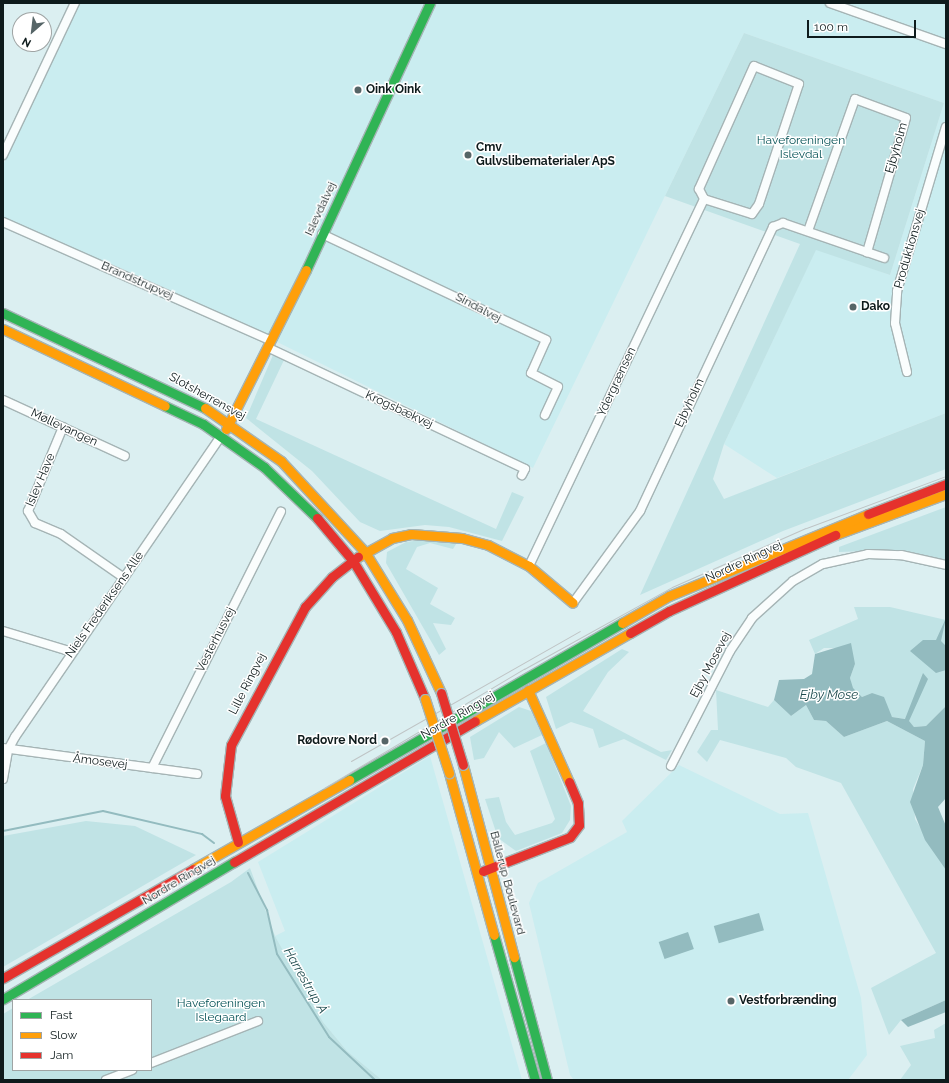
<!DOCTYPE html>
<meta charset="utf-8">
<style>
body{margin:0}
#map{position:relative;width:949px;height:1083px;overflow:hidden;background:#dbeff1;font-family:Raleway,sans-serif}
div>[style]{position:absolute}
.built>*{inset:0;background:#caedf0}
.green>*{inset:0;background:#c0e3e5}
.water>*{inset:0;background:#93bbbf;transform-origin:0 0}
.stream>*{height:2px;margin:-1px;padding:0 1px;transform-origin:1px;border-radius:1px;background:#93bbbf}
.roads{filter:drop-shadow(1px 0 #a5b4b5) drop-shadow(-1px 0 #a5b4b5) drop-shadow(0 1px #a5b4b5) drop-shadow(0 -1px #a5b4b5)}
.street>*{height:8px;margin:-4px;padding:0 4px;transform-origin:4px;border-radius:4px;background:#fafdfd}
.fast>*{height:9px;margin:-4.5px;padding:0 4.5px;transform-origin:4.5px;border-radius:4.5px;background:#30b455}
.slow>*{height:9px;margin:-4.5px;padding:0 4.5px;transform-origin:4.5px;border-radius:4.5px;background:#ff9f0a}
.jam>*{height:9px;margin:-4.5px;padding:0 4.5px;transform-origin:4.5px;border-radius:4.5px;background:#e5322d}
.tram>*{height:1px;margin:-0.5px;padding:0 0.5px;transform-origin:0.5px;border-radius:0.5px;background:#bfc4c5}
.bridges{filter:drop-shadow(1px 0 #a5b4b5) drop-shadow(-1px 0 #a5b4b5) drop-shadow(0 1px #a5b4b5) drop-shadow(0 -1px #a5b4b5)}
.slow-bridge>*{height:9px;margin:-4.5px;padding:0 4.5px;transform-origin:4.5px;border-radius:4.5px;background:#ff9f0a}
.jam-bridge>*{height:9px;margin:-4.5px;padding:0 4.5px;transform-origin:4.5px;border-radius:4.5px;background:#e5322d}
.dots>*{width:11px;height:11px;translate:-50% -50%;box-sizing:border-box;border:2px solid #fff;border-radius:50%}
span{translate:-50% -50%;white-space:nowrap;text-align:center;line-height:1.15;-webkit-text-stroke:3px #fff;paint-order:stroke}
.poi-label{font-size:12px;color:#0e1b1c;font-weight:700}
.left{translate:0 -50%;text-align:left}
.right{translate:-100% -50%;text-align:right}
.park-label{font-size:12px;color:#055256}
.street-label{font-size:12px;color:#0e1b1c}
.water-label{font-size:13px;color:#1b494c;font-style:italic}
.frame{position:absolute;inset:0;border:4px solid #0e1b1c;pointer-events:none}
.legend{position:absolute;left:12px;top:999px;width:140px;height:72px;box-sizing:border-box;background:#fff;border:1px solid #9fa4a4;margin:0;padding:5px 7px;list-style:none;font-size:12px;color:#0e1b1c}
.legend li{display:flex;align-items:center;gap:8px;height:20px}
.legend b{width:20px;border:1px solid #9fa4a4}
.north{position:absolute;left:12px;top:12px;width:40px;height:40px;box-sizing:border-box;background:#fff;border:1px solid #9fa4a4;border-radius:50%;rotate:208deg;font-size:11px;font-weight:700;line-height:16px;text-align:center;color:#0e1b1c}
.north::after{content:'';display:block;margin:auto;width:14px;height:18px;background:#566567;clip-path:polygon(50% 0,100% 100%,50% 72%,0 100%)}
.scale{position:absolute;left:807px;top:20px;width:109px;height:18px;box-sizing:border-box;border:2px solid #0e1b1c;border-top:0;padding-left:5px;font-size:12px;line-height:14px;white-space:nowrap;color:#0e1b1c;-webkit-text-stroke:3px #fff;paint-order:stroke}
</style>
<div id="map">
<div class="built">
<div style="clip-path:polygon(79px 3px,946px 3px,946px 413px,777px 478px,724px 444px,816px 249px,890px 275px,944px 103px,744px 33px,533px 468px,263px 335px,3px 219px,3px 165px)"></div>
<div style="clip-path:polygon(430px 756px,522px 1080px,382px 1080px,347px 1051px,323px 1022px,275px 936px,285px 931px,258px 862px)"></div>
<div style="clip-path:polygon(679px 765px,780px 814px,808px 813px,861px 998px,867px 1055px,848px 1080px,574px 1080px,570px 1075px,529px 903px,538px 883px,627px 832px,622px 821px)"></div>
</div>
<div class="green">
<div style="clip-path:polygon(744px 33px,944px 103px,890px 275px,816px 250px,724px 444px,713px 479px,724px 499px,946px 413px,946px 469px,783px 531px,640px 595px,800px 244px,665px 196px)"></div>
<div style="clip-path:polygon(273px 355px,284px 360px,256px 419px,496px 529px,512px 492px,524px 497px,502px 541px,449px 527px,425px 525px,380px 531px,360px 522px,312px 471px,246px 418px)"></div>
<div style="clip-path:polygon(946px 507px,946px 560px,895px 550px,839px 552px,839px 547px)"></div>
<div style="clip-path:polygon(428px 539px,458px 541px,453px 549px,430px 543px,417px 547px,406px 569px,438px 588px,430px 604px,455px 618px,451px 625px,433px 623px,446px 649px,439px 655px,386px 563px,387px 552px,406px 542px)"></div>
<div style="clip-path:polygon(854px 607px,890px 607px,946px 620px,946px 706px,926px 726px,914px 727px,906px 719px,892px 717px,872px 693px,862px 697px,852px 688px,850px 678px,855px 664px,841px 648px,824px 648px,815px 654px,809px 640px,858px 619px)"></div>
<div style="clip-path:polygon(622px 649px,629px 652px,608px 672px,583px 711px,661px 752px,672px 750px,666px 760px,624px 739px,599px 748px,593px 729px,571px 722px,556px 729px,546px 697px)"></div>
<div style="clip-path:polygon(716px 690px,768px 707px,774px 700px,791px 716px,806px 705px,814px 720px,826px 721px,844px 737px,887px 721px,925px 741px,923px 765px,913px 789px,915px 819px,946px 870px,946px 1000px,901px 1020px,889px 1035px,871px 988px,936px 953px,841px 783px,796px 767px,786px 758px,720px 740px,707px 762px,697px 752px,711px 730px,718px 730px)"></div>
<div style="clip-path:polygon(519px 707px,531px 711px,542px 735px,514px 748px,499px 732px,484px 758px,474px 760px,470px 737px)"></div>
<div style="clip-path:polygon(546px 743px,571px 806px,570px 820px,562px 833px,516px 851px,498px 838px,485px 799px,499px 797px,506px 822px,515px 835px,552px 823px,555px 819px,530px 751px)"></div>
<div style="clip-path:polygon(86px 821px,135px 826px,196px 855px,3px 967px,3px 836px)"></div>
<div style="clip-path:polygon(250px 868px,275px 936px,323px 1022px,347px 1051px,382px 1080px,3px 1080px,3px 1014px,13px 1008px,13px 1070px,151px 1070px,151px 1000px,27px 1000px,231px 882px)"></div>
<div style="clip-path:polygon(946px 1023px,946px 1080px,900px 1080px,911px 1065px,900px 1046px,935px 1038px,934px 1030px)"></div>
</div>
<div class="water">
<div style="clip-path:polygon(946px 618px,941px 641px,946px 646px,946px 670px,936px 673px,910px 651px,923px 640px,936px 640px)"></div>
<div style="clip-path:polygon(851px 643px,855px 664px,850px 678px,853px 688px,862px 697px,872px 693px,884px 697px,892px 717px,905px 719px,923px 673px,928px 679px,909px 721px,914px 727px,926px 726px,946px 706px,946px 798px,938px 807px,946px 826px,946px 870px,925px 840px,910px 802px,923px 765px,925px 741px,887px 721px,844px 737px,826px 721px,814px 720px,806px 705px,791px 716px,774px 700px,779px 680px,804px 679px,812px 674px,815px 654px)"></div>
<div style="left:759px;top:913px;width:18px;height:47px;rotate:74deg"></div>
<div style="left:688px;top:932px;width:18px;height:31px;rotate:71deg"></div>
<div style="clip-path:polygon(946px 1000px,946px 1012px,908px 1027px,901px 1020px)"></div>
</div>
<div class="stream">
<div style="left:3px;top:831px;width:102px;rotate:-11.3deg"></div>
<div style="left:103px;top:811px;width:102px;rotate:13.1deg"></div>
<div style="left:202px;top:834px;width:15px;rotate:37deg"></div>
<div style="left:248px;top:873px;width:42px;rotate:62.8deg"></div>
<div style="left:267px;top:910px;width:45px;rotate:77.2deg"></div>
<div style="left:277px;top:954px;width:98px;rotate:57.9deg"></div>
<div style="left:329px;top:1037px;width:63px;rotate:43.1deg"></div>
</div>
<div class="roads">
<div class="street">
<div style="left:830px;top:3px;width:123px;rotate:19.5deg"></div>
<div style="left:3px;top:155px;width:168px;rotate:-64.7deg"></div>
<div style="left:3px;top:222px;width:293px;rotate:23.9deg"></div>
<div style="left:808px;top:231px;width:140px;rotate:-70.4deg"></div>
<div style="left:855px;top:99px;width:54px;rotate:20.4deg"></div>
<div style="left:906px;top:118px;width:140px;rotate:106.2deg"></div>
<div style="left:322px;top:234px;width:248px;rotate:25.3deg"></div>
<div style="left:546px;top:340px;width:36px;rotate:114deg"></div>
<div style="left:531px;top:373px;width:30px;rotate:27deg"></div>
<div style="left:558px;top:387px;width:31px;rotate:115deg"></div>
<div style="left:269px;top:348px;width:283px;rotate:25.3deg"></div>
<div style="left:525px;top:469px;width:7px;rotate:117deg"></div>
<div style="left:907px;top:372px;width:50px;rotate:-103.8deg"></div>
<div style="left:895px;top:323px;width:32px;rotate:-86deg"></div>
<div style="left:897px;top:291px;width:171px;rotate:-73.4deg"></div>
<div style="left:3px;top:400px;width:134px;rotate:24.7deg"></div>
<div style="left:63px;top:427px;width:91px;rotate:112.6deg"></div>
<div style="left:28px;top:511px;width:14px;rotate:60deg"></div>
<div style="left:35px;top:523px;width:28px;rotate:23deg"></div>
<div style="left:61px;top:534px;width:77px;rotate:34.9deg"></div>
<div style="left:529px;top:566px;width:407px;rotate:-64.5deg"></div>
<div style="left:704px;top:199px;width:50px;rotate:17.4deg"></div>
<div style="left:752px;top:214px;width:12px;rotate:-55deg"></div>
<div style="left:759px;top:204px;width:126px;rotate:-71.6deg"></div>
<div style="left:799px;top:84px;width:48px;rotate:-158.2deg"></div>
<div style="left:754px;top:66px;width:135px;rotate:114.1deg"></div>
<div style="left:699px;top:189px;width:11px;rotate:63deg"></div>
<div style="left:573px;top:603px;width:114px;rotate:-53.9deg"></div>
<div style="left:640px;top:511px;width:314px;rotate:-64.9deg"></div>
<div style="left:773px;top:227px;width:11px;rotate:-22deg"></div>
<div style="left:783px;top:223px;width:107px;rotate:19.1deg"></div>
<div style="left:3px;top:631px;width:72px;rotate:16.9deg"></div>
<div style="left:3px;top:748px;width:196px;rotate:7.6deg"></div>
<div style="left:671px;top:766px;width:129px;rotate:-62.8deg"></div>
<div style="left:730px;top:651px;width:40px;rotate:-56deg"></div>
<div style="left:752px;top:618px;width:55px;rotate:-42.1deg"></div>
<div style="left:793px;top:581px;width:34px;rotate:-30deg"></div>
<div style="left:823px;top:564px;width:46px;rotate:-12.5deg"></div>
<div style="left:868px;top:554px;width:33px;rotate:2deg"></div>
<div style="left:901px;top:555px;width:46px;rotate:12.5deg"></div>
<div style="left:152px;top:768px;width:287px;rotate:-63.3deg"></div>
<div style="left:3px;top:779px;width:29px;rotate:-80deg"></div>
<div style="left:8px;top:750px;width:15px;rotate:-62deg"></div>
<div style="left:15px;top:737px;width:365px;rotate:-55.6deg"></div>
<div style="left:151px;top:1063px;width:115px;rotate:-21.4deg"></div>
<div style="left:106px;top:1080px;width:28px;rotate:-21deg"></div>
</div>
<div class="fast">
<div style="left:306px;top:270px;width:294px;rotate:-65.1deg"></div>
<div style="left:3px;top:313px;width:223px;rotate:25.2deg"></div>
<div style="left:165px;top:406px;width:42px;rotate:25.3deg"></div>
<div style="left:203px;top:424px;width:75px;rotate:35.2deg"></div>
<div style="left:264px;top:467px;width:74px;rotate:43.9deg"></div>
<div style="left:349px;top:780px;width:315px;rotate:-29.9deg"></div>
<div style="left:494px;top:935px;width:151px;rotate:74.2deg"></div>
<div style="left:514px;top:957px;width:127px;rotate:75deg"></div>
<div style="left:3px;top:999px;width:269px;rotate:-30.7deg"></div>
</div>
<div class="slow">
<div style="left:3px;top:329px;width:179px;rotate:25.4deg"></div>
<div style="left:205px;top:408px;width:93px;rotate:34.9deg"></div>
<div style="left:281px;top:461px;width:124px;rotate:47.3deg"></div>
<div style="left:365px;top:552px;width:80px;rotate:58.3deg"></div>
<div style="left:407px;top:620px;width:81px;rotate:65deg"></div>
<div style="left:226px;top:429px;width:178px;rotate:-63.3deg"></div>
<div style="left:835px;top:535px;width:118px;rotate:-20.3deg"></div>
<div style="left:358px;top:557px;width:39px;rotate:-29deg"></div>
<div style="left:392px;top:538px;width:19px;rotate:-12deg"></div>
<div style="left:411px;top:534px;width:51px;rotate:4.5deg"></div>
<div style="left:462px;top:538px;width:27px;rotate:15deg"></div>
<div style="left:488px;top:545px;width:46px;rotate:27.1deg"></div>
<div style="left:529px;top:566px;width:57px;rotate:40.1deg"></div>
<div style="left:622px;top:623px;width:54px;rotate:-29.9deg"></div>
<div style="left:669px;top:596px;width:215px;rotate:-22.4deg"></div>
<div style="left:528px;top:690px;width:101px;rotate:66deg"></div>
<div style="left:475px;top:721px;width:178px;rotate:-29.6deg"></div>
<div style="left:463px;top:765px;width:199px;rotate:75.1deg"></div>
<div style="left:449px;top:773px;width:168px;rotate:74.5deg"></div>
<div style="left:193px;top:869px;width:180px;rotate:-29.7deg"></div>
</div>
<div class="jam">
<div style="left:868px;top:514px;width:84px;rotate:-21deg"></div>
<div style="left:317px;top:518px;width:56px;rotate:50.1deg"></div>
<div style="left:353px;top:561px;width:83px;rotate:58.8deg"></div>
<div style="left:396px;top:632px;width:73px;rotate:66.6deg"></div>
<div style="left:630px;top:633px;width:45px;rotate:-29.4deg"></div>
<div style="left:669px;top:611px;width:183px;rotate:-24.6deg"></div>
<div style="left:238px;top:842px;width:48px;rotate:-105.8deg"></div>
<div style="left:225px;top:796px;width:51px;rotate:-83.3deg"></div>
<div style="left:231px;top:745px;width:157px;rotate:-61.8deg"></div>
<div style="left:305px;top:607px;width:40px;rotate:-48deg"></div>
<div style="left:332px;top:577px;width:33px;rotate:-38deg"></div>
<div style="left:234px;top:862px;width:279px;rotate:-30.3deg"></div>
<div style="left:483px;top:871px;width:93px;rotate:-21.3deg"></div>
<div style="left:570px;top:837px;width:15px;rotate:-53deg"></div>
<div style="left:579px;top:825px;width:22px;rotate:-93deg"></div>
<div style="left:578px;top:803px;width:23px;rotate:-113deg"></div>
<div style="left:3px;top:978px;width:219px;rotate:-29.8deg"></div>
</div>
</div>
<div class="tram">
<div style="left:351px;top:761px;width:263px;rotate:-29.6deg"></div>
<div style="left:324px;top:788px;width:233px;rotate:-30.8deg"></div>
<div style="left:524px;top:669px;width:169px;rotate:-29deg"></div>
<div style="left:672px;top:587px;width:146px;rotate:-23.8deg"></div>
<div style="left:806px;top:528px;width:149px;rotate:-20.4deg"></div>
</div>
<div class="bridges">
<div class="slow-bridge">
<div style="left:425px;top:699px;width:78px;rotate:72deg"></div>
</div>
<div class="jam-bridge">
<div style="left:441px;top:693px;width:75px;rotate:73deg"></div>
</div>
</div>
<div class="dots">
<div style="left:358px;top:90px;background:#566567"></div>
<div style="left:468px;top:155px;background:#566567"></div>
<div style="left:853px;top:307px;background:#566567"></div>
<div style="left:385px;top:741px;background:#566567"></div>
<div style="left:731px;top:1001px;background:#566567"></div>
</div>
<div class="poi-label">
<span class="left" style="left:366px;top:90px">Oink Oink</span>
<span class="left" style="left:476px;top:155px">Cmv<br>Gulvslibematerialer ApS</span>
<span class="left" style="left:861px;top:307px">Dako</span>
<span class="right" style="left:377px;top:741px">Rødovre Nord</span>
<span class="left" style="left:739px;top:1001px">Vestforbrænding</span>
</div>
<div class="park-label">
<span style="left:801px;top:148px">Haveforeningen<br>Islevdal</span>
<span style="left:221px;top:1011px">Haveforeningen<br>Islegaard</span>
</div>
<div class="street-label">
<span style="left:897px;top:148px;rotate:-74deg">Ejbyholm</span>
<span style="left:321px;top:209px;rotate:-65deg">Islevdalvej</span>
<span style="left:910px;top:249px;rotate:-74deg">Produktionsvej</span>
<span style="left:137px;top:281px;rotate:24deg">Brandstrupvej</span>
<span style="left:478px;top:308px;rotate:28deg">Sindalvej</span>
<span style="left:617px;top:382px;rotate:-65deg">Ydergrænsen</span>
<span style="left:207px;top:397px;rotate:29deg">Slotsherrensvej</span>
<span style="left:690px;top:403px;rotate:-65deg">Ejbyholm</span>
<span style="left:399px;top:410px;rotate:25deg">Krogsbækvej</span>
<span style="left:64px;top:428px;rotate:25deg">Møllevangen</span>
<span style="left:41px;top:480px;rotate:-67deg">Islev Have</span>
<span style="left:744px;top:562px;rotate:-25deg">Nordre Ringvej</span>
<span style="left:105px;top:605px;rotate:-55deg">Niels Frederiksens Alle</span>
<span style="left:216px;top:640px;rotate:-63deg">Vesterhusvej</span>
<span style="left:711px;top:665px;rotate:-62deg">Ejby Mosevej</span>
<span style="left:248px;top:684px;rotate:-63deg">Lille Ringvej</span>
<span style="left:458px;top:716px;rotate:-30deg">Nordre Ringvej</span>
<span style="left:100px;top:762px;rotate:7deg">Åmosevej</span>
<span style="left:179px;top:881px;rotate:-31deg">Nordre Ringvej</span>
<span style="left:507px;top:883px;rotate:75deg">Ballerup Boulevard</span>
</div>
<div class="water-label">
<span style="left:829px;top:695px">Ejby Mose</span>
<span style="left:305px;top:981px;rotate:60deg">Harrestrup Å</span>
</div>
<div class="frame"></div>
<ul class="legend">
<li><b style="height:5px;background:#30b455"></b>Fast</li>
<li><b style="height:5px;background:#ff9f0a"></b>Slow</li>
<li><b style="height:5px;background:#e5322d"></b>Jam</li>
</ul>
<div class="north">N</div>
<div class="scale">100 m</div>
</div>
